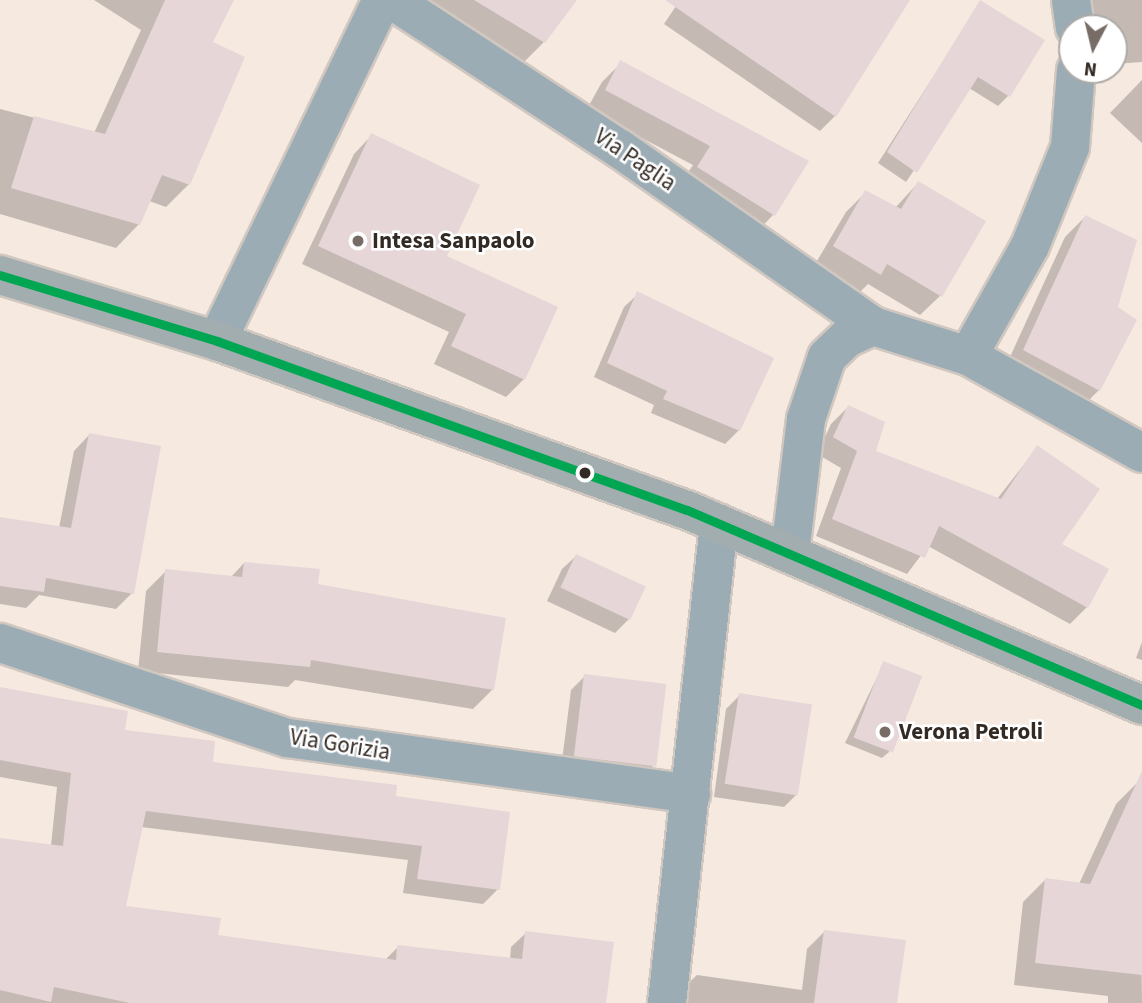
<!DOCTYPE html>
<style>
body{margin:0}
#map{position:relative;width:1142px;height:1003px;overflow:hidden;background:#f5e9e0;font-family:"Source Sans 3",sans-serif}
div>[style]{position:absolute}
.shadow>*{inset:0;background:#0003}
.building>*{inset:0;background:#e6d6d7;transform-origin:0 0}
.roads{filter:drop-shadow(2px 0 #d0c7c0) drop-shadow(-2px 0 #d0c7c0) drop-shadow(0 2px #d0c7c0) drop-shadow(0 -2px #d0c7c0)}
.minor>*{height:38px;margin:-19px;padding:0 19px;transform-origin:19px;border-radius:19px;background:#9bacb4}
.major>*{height:38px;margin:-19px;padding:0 19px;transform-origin:19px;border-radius:19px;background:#a2adb0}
.bus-1>*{height:9px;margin:-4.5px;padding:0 4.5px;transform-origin:4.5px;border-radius:4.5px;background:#00a651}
.dots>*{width:19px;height:19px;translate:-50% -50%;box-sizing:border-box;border:4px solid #fff;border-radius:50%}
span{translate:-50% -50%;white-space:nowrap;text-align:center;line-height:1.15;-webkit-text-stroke:5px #fff;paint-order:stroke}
.street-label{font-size:23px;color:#332a24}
.poi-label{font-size:23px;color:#332a24;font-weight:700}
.left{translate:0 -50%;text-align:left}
.north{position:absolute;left:1058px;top:14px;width:70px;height:70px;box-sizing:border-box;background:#fff;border:2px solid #adaaa7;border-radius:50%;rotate:187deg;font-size:19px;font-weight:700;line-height:28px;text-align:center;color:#332a24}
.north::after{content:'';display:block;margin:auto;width:24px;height:32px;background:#776d66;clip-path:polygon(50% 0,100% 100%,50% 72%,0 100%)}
</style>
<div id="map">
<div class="shadow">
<div style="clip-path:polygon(94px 0,232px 0,211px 43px,189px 184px,166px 207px,149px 201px,139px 224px,116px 248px,0 214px,0 109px,94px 133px,141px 30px)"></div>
<div style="clip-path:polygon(421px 0,571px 0,544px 42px,524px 62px)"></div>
<div style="clip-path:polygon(680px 0,886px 0,835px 116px,820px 131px,664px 24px)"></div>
<div style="clip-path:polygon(1078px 0,1142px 0,1142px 62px,1114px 64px,1114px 28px,1080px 28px)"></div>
<div style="clip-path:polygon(981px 2px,1008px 96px,998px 106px,969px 88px,906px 182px,878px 163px)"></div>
<div style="clip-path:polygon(621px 63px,807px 161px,773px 215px,755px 234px,679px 186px,693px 165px,587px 109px,602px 82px)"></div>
<div style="clip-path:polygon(1142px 80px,1142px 143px,1110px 113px)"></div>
<div style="clip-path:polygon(372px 135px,524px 379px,506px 397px,434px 364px,449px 332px,302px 264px,354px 154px)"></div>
<div style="clip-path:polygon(918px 183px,940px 296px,920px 315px,868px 284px,859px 293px,814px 266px,846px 212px,866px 192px,895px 208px)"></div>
<div style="clip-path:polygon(1085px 217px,1116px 307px,1099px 390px,1079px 410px,1004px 370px,1065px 237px)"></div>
<div style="clip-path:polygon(638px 294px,739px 430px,725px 444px,651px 413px,654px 405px,594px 377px,624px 307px)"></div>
<div style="clip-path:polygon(848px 407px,874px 452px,997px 499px,1037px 448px,1060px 544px,1107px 570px,1087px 607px,1070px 624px,928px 546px,907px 574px,816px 536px,841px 468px,817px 454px,831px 424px)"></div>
<div style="clip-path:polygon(90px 434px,132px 593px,116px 609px,39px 595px,26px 608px,0 604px,0 519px,59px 528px,74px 451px)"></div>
<div style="clip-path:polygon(576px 556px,629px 619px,615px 633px,547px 601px,562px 569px)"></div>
<div style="clip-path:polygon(244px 563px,316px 585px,493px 689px,473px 709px,295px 680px,288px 687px,138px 671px,146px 591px,166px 571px,231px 577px)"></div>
<div style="clip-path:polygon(1142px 642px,1142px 660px,1136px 658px)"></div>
<div style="clip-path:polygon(884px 663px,889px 752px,882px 758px,845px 743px)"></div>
<div style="clip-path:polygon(585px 676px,653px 766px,639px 780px,561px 769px,571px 690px)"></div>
<div style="clip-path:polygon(0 688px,211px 763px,394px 798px,498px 889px,483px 904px,403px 893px,408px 860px,141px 827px,124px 907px,216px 937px,385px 960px,398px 947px,510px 960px,511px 947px,526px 933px,604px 1003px,0 1003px,0 840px,51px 846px,57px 787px,0 777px)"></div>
<div style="clip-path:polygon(740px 695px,798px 793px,784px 807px,714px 797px,726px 709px)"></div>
<div style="clip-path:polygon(1139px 781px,1142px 1003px,1108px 1003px,1108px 996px,1014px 985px,1023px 902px,1045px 880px,1079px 884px,1116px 804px)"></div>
<div style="clip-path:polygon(825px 931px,895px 1003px,678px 1003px,679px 992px,697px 975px,802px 990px,807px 949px)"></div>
</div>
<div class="building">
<div style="clip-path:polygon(165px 0,234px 0,213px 42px,245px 57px,190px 185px,162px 175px,140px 225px,11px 188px,34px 116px,105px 134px)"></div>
<div style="clip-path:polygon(474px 0,577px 0,545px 43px)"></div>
<div style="clip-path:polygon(665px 0,910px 0,836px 117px)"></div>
<div style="clip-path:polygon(980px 0,1045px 40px,1010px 97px,978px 77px,917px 173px,887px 152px)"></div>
<div style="clip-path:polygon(620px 60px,809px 161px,775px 216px,697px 167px,710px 146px,605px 90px)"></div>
<div style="clip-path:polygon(371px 133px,480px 185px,447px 256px,558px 307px,525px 380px,451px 346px,466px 314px,318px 246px)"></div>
<div style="clip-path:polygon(918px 181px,986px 221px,942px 297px,887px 264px,881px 275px,833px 246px,865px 190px,901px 209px)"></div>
<div style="clip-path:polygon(1085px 215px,1137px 240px,1118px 307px,1137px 320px,1100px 391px,1023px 350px)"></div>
<div style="clip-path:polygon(637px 291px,774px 358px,740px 431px,663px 399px,667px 391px,607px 363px)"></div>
<div style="clip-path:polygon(848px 405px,885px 422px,876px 451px,1001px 499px,1037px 445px,1100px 489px,1062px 544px,1109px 569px,1088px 608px,939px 526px,925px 558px,832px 519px,857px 451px,833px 437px)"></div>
<div style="clip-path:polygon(89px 433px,161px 446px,134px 594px,46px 578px,44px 592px,0 586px,0 517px,71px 528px)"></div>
<div style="left:576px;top:554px;width:77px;height:37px;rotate:25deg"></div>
<div style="clip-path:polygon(244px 562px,320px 569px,318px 584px,506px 618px,494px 690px,311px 660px,310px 667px,157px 652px,165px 569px,242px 577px)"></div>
<div style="left:883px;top:661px;width:42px;height:82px;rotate:21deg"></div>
<div style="left:584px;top:674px;width:83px;height:83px;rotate:7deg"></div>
<div style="clip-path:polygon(0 687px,128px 711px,125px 730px,215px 741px,213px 762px,397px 785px,396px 796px,510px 812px,500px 890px,417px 879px,422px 846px,146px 811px,126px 906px,221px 918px,218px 935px,396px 960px,397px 945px,522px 959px,525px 931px,614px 942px,606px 1003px,130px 1003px,54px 987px,51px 1002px,0 990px,0 838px,63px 846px,71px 773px,0 760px)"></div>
<div style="left:739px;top:693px;width:74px;height:92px;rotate:9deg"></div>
<div style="clip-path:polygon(1142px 771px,1142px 975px,1035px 963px,1045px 878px,1090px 884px)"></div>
<div style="clip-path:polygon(824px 930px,906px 940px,897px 1003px,814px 1003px)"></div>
</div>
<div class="roads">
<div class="minor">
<div style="left:392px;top:0;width:272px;rotate:33.2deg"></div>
<div style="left:620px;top:149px;width:309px;rotate:35deg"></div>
<div style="left:873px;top:326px;width:100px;rotate:17.5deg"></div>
<div style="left:968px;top:356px;width:199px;rotate:29.1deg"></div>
<div style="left:1071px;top:0;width:28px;rotate:82deg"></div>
<div style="left:217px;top:341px;width:379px;rotate:-64.2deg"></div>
<div style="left:968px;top:356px;width:126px;rotate:-60.6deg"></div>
<div style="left:1030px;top:246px;width:107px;rotate:-68deg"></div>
<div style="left:1070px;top:147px;width:77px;rotate:-85.5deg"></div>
<div style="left:790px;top:553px;width:135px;rotate:-83.2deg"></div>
<div style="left:806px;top:419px;width:65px;rotate:-71.3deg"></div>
<div style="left:827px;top:357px;width:28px;rotate:-44deg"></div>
<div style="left:847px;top:338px;width:29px;rotate:-25deg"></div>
<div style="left:0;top:643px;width:303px;rotate:18.3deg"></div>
<div style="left:288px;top:738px;width:407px;rotate:7.9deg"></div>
<div style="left:667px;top:1003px;width:482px;rotate:-83.8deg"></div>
</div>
<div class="major">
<div style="left:0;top:275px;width:227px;rotate:16.9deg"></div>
<div style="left:217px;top:341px;width:499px;rotate:19.8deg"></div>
<div style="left:687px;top:510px;width:495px;rotate:23.2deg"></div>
</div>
</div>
<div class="bus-1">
<div style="left:0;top:275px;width:227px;rotate:16.9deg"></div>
<div style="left:217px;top:341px;width:499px;rotate:19.8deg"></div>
<div style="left:687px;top:510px;width:495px;rotate:23.2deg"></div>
</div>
<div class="dots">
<div style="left:358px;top:241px;background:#776d66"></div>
<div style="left:585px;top:473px;background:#332a24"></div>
<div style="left:885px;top:732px;background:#776d66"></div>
</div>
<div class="street-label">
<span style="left:635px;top:160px;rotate:34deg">Via Paglia</span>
<span style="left:340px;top:745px;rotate:9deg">Via Gorizia</span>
</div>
<div class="poi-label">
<span class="left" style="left:372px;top:241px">Intesa Sanpaolo</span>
<span class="left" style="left:899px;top:732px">Verona Petroli</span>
</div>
<div class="north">N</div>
</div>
